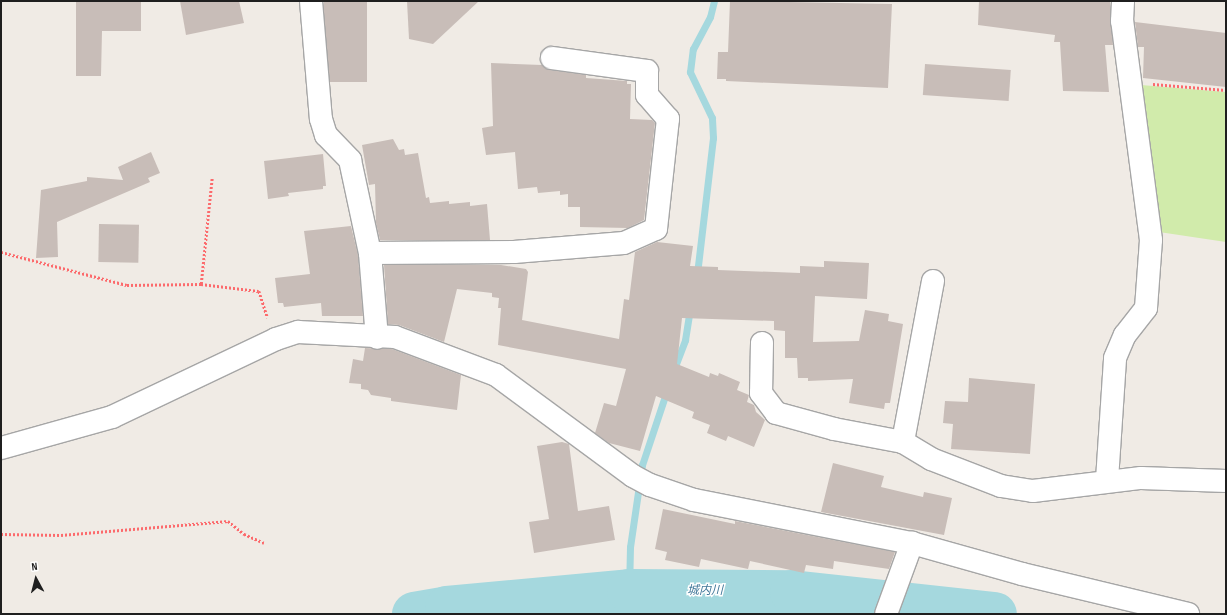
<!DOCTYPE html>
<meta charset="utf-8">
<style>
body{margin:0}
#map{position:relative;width:1227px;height:615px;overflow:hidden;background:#f0ebe5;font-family:"Sofia Sans Condensed","Noto Sans JP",sans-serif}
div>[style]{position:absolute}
.grass>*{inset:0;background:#d1ebab}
.stream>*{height:7px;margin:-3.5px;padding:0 3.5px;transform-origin:3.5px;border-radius:3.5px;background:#a5d8de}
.river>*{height:44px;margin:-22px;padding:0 22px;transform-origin:22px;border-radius:22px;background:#a5d8de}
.building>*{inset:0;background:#c8bdb8;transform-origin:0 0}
.path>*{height:2.5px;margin-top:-1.25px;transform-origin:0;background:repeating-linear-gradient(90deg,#fc6a6c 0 2px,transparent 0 4px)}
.roads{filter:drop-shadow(1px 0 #a6a6a6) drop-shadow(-1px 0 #a6a6a6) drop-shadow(0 1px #a6a6a6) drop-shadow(0 -1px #a6a6a6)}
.minor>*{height:22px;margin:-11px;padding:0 11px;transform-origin:11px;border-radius:11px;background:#fff}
span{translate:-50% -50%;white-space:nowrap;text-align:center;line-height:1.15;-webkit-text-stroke:3px #fff;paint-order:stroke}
.water-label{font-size:12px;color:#417799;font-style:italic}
.frame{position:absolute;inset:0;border:2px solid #1f1f1f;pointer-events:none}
.north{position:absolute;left:16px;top:559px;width:40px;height:40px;-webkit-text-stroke:3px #fff;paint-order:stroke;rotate:353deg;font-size:11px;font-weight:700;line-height:16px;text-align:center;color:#1f1f1f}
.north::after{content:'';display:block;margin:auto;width:14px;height:18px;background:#1f1f1f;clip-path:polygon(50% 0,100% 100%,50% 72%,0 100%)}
</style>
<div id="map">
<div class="grass">
<div style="clip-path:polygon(1141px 85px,1226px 92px,1226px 242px,1159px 232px)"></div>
</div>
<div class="stream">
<div style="left:697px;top:274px;width:137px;rotate:-83.3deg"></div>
<div style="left:713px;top:138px;width:20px;rotate:-93deg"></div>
<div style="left:712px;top:118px;width:51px;rotate:-115.6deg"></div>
<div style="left:690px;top:72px;width:23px;rotate:-83deg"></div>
<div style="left:693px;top:49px;width:36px;rotate:-62deg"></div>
<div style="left:710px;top:17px;width:16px;rotate:-76deg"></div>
<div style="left:674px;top:369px;width:31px;rotate:-69deg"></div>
<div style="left:685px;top:340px;width:30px;rotate:-81deg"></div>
<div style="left:629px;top:591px;width:44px;rotate:-88.7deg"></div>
<div style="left:630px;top:547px;width:83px;rotate:-81.7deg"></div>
<div style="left:642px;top:465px;width:79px;rotate:-71.6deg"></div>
</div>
<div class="river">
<div style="left:414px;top:614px;width:34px;rotate:-10deg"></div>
<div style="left:447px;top:608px;width:183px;rotate:-5.3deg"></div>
<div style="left:629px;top:591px;width:163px;rotate:0.4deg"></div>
<div style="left:792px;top:592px;width:204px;rotate:6.2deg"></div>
</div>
<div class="building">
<div style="clip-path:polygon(76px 1px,141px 1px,141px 31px,102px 31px,101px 76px,76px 76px)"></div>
<div style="clip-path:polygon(180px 1px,239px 1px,244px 23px,186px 35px)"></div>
<div style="left:324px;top:1px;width:43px;height:81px"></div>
<div style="clip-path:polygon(407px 1px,479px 1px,433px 44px,409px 39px)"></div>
<div style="clip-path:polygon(730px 1px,892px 4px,888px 88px,726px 81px,726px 79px,717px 79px,718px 52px,728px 52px)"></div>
<div style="clip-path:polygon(979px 1px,1110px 1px,1113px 45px,1105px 45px,1109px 92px,1063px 91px,1060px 42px,1054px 42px,1055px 35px,978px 25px)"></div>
<div style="clip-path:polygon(1135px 22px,1226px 33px,1226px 87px,1143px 78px,1144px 47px,1138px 47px)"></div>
<div style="clip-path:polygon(491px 63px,542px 65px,550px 70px,586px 75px,586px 78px,627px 81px,627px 84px,631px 84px,630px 119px,652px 120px,655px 123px,644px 220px,628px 228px,580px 227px,580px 207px,568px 207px,568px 194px,560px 195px,560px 191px,538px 193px,537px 187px,518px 189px,515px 152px,486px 155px,482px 128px,493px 126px)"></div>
<div style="left:925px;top:64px;width:86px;height:31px;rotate:4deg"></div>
<div style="clip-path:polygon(393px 139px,399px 150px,404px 149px,405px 155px,418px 153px,426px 198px,429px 197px,430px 203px,449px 201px,449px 204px,470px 202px,470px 206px,487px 204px,490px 240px,380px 240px,376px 223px,375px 184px,369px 185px,362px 145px)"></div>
<div style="clip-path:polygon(151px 152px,160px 173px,148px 178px,150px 182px,57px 222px,58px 257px,36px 258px,41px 190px,87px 181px,87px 177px,123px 180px,118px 167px)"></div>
<div style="clip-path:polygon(323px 154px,326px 186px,323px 186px,323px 189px,288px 193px,289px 196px,268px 199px,264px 161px)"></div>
<div style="left:99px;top:224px;width:40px;height:38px;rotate:1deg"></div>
<div style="clip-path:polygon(351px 226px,358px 255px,363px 316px,322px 316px,321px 303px,284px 307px,283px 303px,278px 303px,275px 278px,310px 274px,304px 231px)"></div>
<div style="clip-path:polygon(657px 242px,693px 246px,690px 266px,718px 267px,718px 270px,800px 273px,800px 266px,824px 267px,824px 261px,869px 263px,867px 299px,815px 296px,813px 342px,859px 341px,865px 310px,889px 314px,888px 321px,903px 324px,890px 403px,885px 403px,884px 409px,849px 403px,853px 379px,808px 381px,808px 378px,798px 378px,797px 358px,785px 358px,785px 331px,774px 330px,774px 321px,682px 318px,677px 364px,709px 377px,710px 373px,718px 376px,719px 373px,740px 382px,737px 390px,749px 395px,747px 402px,754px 405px,756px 412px,765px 420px,754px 447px,728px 436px,726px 441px,707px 433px,710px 425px,692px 418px,694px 412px,656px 396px,640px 451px,609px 443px,595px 433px,604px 403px,616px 406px,626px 369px,498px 345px,501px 308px,498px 308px,499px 298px,492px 297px,492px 293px,457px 289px,444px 342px,399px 325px,388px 324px,384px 265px,501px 265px,526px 269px,528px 272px,522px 320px,619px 339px,624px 299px,629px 300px,635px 252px)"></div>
<div style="clip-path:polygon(365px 348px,392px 349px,461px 375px,457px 410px,391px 401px,391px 398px,371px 395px,368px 390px,361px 389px,361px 384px,349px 383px,353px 359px,363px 361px)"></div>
<div style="clip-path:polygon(969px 378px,1035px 384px,1030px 454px,951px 449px,953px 424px,943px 423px,945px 401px,968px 402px)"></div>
<div style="clip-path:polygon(562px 442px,569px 444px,578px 511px,609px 506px,615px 540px,534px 553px,529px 522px,549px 519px,537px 446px)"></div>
<div style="clip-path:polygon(833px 463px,884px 476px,881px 487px,923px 497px,924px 492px,952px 498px,944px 535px,821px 512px)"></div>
<div style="clip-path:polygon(663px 509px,735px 524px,735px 521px,895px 552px,889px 569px,834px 561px,833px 569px,806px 565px,804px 573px,750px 561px,748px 569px,701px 559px,699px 567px,665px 560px,667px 552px,655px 549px)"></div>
</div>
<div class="path">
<div style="left:1153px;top:84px;width:73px;rotate:4.7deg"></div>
<div style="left:1px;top:252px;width:130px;rotate:14.7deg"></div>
<div style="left:127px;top:285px;width:74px;rotate:-0.8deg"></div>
<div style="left:201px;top:284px;width:58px;rotate:6.9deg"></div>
<div style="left:259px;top:291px;width:28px;rotate:72deg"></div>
<div style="left:201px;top:284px;width:107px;rotate:-84.1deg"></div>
<div style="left:1px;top:534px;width:60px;rotate:1deg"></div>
<div style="left:61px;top:535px;width:168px;rotate:-4.8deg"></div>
<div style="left:228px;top:521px;width:21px;rotate:39deg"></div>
<div style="left:244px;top:534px;width:22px;rotate:24deg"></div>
</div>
<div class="roads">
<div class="minor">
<div style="left:311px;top:1px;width:118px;rotate:85.2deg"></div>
<div style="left:321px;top:119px;width:17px;rotate:73deg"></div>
<div style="left:326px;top:135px;width:35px;rotate:46deg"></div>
<div style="left:350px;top:160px;width:95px;rotate:77.9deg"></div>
<div style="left:370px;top:253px;width:85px;rotate:85.3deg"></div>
<div style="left:370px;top:253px;width:144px;rotate:-0.4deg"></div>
<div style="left:514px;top:252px;width:110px;rotate:-4.7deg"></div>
<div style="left:624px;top:243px;width:35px;rotate:-24deg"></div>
<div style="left:656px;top:229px;width:111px;rotate:-83.8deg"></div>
<div style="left:668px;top:119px;width:32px;rotate:-131deg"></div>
<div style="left:647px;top:95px;width:24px;rotate:-90deg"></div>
<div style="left:647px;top:71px;width:96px;rotate:-172.2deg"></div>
<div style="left:933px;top:281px;width:164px;rotate:100.6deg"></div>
<div style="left:903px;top:442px;width:33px;rotate:31deg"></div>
<div style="left:931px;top:459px;width:75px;rotate:21.1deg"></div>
<div style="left:1001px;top:486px;width:32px;rotate:9deg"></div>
<div style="left:1033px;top:491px;width:109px;rotate:-6.9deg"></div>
<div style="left:1141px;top:478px;width:85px;rotate:2deg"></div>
<div style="left:762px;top:343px;width:50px;rotate:91.1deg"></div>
<div style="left:761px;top:393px;width:25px;rotate:53deg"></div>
<div style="left:776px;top:413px;width:60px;rotate:15.4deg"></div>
<div style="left:834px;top:429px;width:70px;rotate:10.7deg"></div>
<div style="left:1px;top:448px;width:115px;rotate:-15.6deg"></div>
<div style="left:112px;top:417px;width:182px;rotate:-25.4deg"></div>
<div style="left:276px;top:339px;width:23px;rotate:-18deg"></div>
<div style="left:298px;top:332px;width:97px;rotate:3deg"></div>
<div style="left:395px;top:337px;width:108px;rotate:20.6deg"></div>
<div style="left:496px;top:375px;width:170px;rotate:36.4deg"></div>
<div style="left:633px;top:476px;width:19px;rotate:28deg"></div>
<div style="left:650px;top:485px;width:46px;rotate:18.8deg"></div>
<div style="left:694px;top:500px;width:222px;rotate:11.2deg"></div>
<div style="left:912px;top:543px;width:114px;rotate:15.7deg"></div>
<div style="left:1022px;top:574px;width:171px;rotate:13.5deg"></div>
<div style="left:1107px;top:480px;width:122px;rotate:-86.2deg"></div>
<div style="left:1115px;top:358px;width:25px;rotate:-67deg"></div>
<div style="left:1125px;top:335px;width:34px;rotate:-52deg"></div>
<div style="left:1146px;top:308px;width:68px;rotate:-85.8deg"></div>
<div style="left:1151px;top:240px;width:221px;rotate:-97.5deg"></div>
<div style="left:1122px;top:21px;width:20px;rotate:-87deg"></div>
<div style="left:886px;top:614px;width:76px;rotate:-69.9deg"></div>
</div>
</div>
<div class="water-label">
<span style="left:705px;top:591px">城内川</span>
</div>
<div class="frame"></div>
<div class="north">N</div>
</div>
